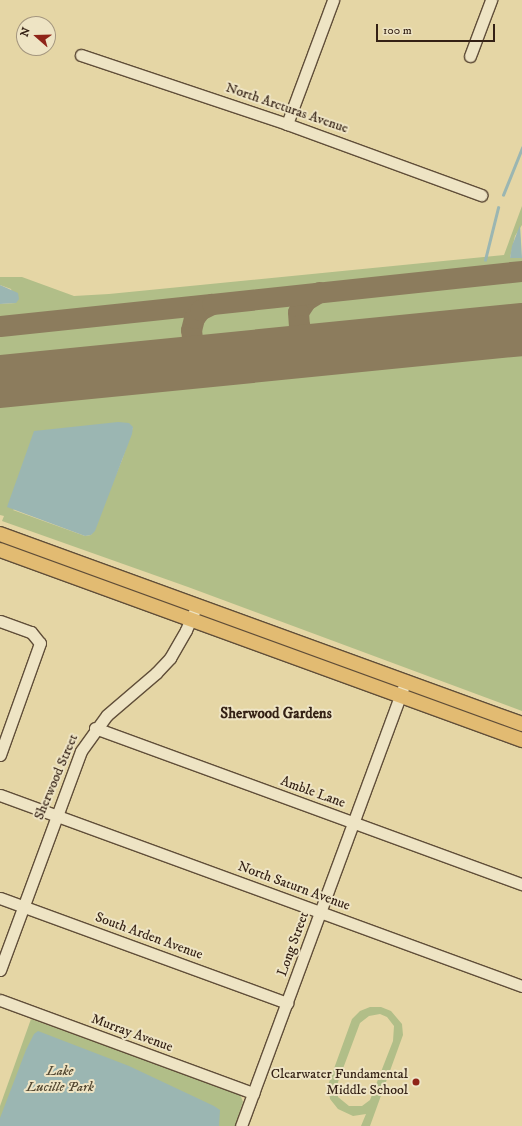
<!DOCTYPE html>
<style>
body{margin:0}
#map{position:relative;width:522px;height:1126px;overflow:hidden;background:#e5d6a5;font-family:"IM FELL DW Pica",serif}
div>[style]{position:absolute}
.green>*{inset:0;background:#b1be88}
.water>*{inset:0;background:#9bb6b2}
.stream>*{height:2.5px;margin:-1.25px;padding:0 1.25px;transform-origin:1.25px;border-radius:1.25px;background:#9bb6b2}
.taxiway>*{height:21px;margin:-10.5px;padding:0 10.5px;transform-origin:10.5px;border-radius:10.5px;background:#8c7c5d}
.runway>*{height:53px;margin:-26.5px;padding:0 26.5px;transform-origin:26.5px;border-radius:26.5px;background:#8c7c5d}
.roads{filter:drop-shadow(1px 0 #604e39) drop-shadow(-1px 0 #604e39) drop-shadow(0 1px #604e39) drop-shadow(0 -1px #604e39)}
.minor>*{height:11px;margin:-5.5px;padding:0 5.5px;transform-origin:5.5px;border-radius:5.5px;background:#eee4c4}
.major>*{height:14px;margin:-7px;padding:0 7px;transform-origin:7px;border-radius:7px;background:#e2bb72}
.dots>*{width:11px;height:11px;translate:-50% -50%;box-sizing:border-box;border:2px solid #eee4c4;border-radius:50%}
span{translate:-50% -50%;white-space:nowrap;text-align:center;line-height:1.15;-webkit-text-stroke:4px #eee4c4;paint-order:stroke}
.street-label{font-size:14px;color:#342115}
.park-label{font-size:14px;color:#534832;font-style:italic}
.poi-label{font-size:14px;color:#342115}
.right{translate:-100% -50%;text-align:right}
.neighbourhood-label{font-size:15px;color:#342115;font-weight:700}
.north{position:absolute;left:16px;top:16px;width:40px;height:40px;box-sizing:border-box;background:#eee4c4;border:1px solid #a4967e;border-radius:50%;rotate:290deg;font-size:11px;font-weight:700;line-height:16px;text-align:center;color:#342115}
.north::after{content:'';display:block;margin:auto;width:14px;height:18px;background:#8f2418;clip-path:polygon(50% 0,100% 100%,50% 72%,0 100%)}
.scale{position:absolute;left:376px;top:24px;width:119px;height:18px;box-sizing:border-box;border:2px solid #342115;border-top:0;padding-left:5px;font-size:12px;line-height:14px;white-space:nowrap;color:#342115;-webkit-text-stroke:3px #eee4c4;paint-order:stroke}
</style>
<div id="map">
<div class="green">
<div style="clip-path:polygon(522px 206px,522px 225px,515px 236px,510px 258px,522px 258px,522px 266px,0 320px,0 304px,16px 303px,11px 289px,0 285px,0 277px,22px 277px,74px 296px,109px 294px,504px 255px)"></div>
<div style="clip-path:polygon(522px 277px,522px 314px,324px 334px,311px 327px,306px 318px,309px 305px,319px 298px)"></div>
<div style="clip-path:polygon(295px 300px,289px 315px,290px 337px,210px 345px,203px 342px,198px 333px,201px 319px,213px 309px)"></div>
<div style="clip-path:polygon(188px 312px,181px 333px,183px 348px,0 367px,0 332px)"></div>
<div style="clip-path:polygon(evenodd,522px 342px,522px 711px,188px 587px,2px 521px,4px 516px,0 515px,0 395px,522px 342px,133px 427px,122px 460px,91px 535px,85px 536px,13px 510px,133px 427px)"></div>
<div style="clip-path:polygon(evenodd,370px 1007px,381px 1007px,391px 1011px,402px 1024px,403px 1035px,370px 1126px,361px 1126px,366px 1114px,353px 1116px,338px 1109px,330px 1099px,328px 1085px,352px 1019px,360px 1011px,370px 1007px,380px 1014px,387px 1017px,394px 1026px,393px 1041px,370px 1100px,362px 1106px,349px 1106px,338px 1097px,338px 1082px,360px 1023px,369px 1016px,380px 1014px)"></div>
<div style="clip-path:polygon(31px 1019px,240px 1094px,243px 1102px,235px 1126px,0 1126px,0 1106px)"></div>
</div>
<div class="water">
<div style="clip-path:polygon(520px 225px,522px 258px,510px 258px,512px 246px)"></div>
<div style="clip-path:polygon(0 285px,18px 293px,19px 299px,16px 303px,0 304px)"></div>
<div style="clip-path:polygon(118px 422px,129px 423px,133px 427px,132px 434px,95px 531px,91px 535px,85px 536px,7px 507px,34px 431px)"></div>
<div style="clip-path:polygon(38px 1031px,129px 1066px,214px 1106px,220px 1110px,219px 1126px,0 1126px,0 1118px,26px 1050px,34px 1034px)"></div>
</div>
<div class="stream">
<div style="left:503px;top:195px;width:51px;rotate:-68deg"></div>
<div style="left:485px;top:260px;width:54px;rotate:-76deg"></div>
</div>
<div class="taxiway">
<div style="left:319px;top:292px;width:15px;rotate:148deg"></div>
<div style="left:306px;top:300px;width:14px;rotate:124deg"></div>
<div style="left:298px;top:312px;width:13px;rotate:86deg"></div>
<div style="left:299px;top:325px;width:12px;rotate:70deg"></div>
<div style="left:303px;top:336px;width:10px;rotate:37deg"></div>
<div style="left:311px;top:342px;width:16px;rotate:22deg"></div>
<div style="left:0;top:326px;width:212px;rotate:-6deg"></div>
<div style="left:214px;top:359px;width:20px;rotate:-147deg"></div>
<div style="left:197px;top:348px;width:10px;rotate:-119deg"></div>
<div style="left:192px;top:339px;width:9px;rotate:-96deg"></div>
<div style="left:191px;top:330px;width:12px;rotate:-76deg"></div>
<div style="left:194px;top:318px;width:10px;rotate:-53deg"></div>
<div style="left:200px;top:310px;width:13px;rotate:-27deg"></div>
<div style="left:212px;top:304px;width:312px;rotate:-6.1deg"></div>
</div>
<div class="runway">
<div style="left:0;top:381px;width:525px;rotate:-5.69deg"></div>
</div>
<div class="roads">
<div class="minor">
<div style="left:81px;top:55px;width:217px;rotate:18.5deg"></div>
<div style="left:287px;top:124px;width:207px;rotate:20.1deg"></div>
<div style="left:470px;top:56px;width:60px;rotate:-69.4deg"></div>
<div style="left:287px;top:124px;width:132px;rotate:-69.6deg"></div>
<div style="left:0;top:621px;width:33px;rotate:20deg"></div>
<div style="left:31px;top:632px;width:14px;rotate:51deg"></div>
<div style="left:40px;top:643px;width:119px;rotate:109.7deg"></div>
<div style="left:95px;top:728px;width:455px;rotate:20.1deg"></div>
<div style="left:0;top:795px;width:556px;rotate:20.1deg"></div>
<div style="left:0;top:898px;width:306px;rotate:20.1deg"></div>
<div style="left:0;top:970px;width:233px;rotate:-69.7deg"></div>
<div style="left:81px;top:751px;width:44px;rotate:-54.2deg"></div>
<div style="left:107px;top:715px;width:65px;rotate:-40.6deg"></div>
<div style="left:156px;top:673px;width:21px;rotate:-47deg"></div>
<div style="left:170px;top:658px;width:32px;rotate:-60deg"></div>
<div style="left:186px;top:630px;width:27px;rotate:-66deg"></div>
<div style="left:0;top:1000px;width:270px;rotate:20.2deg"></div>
<div style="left:241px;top:1126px;width:475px;rotate:-69.7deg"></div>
</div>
<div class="major">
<div style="left:0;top:534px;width:556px;rotate:20deg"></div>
<div style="left:0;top:550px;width:556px;rotate:20deg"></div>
</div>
</div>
<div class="dots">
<div style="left:416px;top:1082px;background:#8f2418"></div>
</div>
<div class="street-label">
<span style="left:287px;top:108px;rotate:19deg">North Arcturas Avenue</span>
<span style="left:56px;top:777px;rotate:-67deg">Sherwood Street</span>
<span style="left:313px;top:792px;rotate:20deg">Amble Lane</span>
<span style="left:294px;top:886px;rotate:20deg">North Saturn Avenue</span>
<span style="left:149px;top:936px;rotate:20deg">South Arden Avenue</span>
<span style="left:293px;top:944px;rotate:-70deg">Long Street</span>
<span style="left:132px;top:1033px;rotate:20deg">Murray Avenue</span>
</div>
<div class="park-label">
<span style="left:60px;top:1079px">Lake<br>Lucille Park</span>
</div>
<div class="poi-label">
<span class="right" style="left:408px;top:1082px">Clearwater Fundamental<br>Middle School</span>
</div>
<div class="neighbourhood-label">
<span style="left:276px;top:714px">Sherwood Gardens</span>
</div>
<div class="north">N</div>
<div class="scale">100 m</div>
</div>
